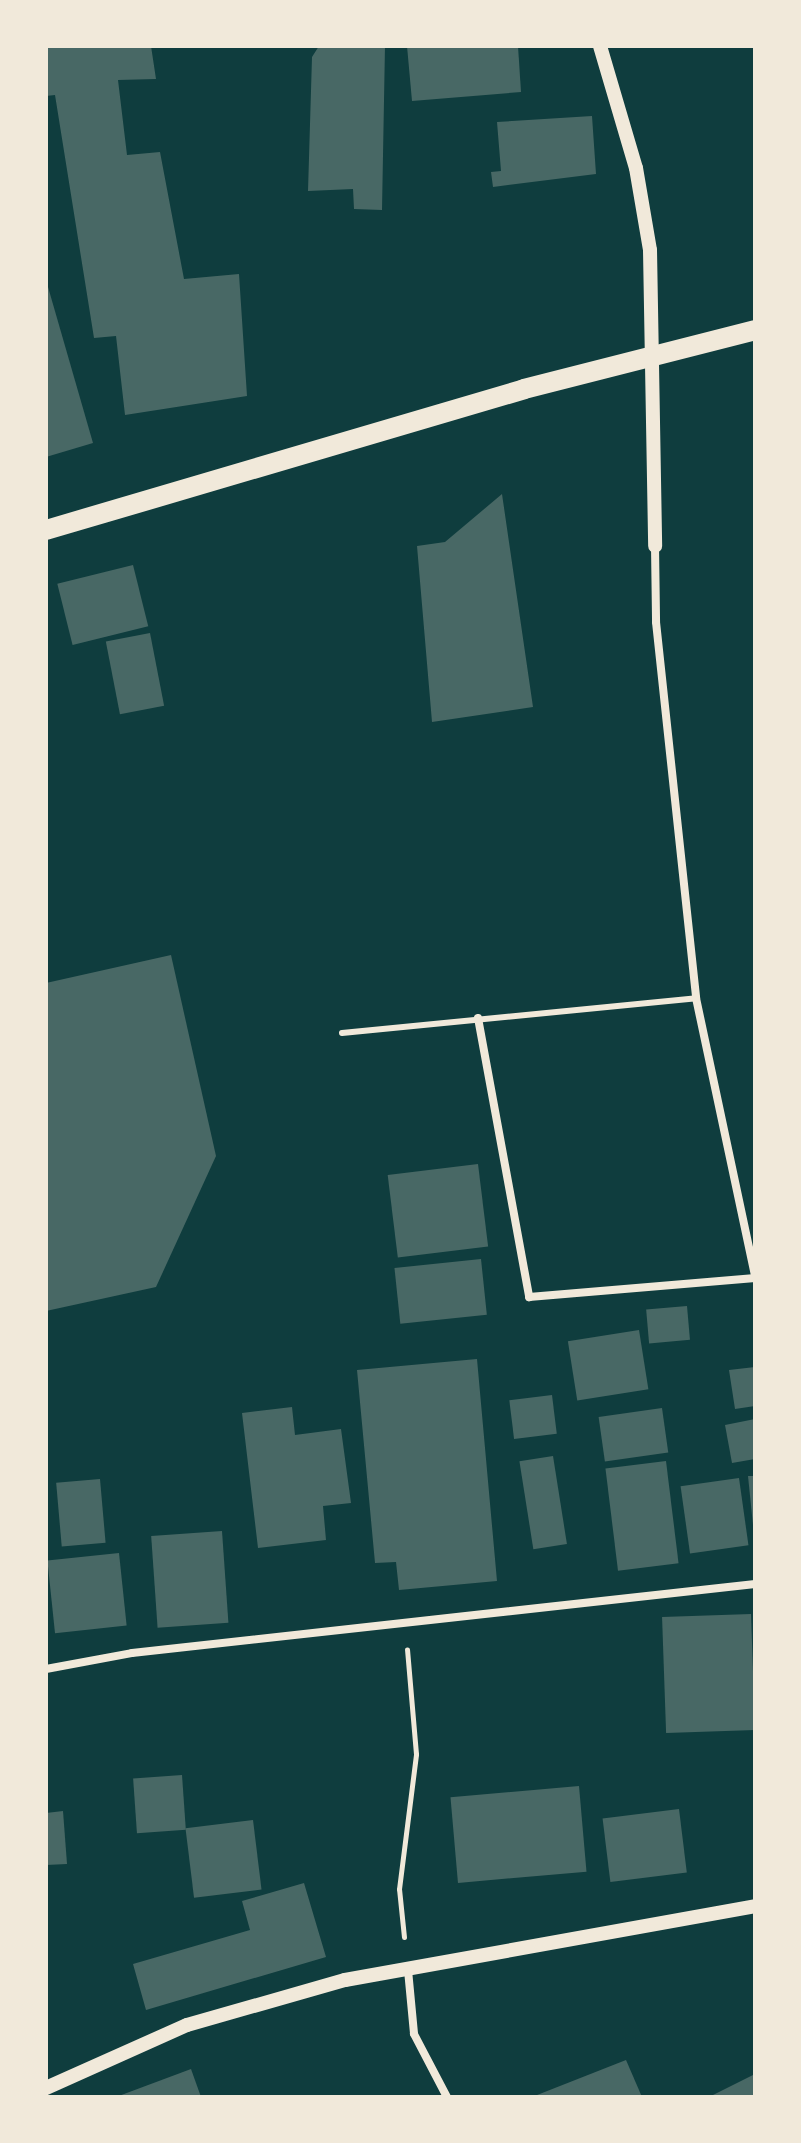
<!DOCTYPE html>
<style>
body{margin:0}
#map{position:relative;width:801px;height:2143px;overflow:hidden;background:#0f3d3e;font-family:"Sofia Sans Condensed",sans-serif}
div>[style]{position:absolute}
.building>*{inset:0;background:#486865;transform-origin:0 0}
.path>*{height:5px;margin:-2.5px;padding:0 2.5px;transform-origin:2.5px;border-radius:2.5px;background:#f1e9da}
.service>*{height:6px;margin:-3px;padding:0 3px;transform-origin:3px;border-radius:3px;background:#f1e9da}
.minor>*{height:8px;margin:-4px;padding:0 4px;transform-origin:4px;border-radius:4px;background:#f1e9da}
.tertiary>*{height:14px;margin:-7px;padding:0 7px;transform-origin:7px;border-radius:7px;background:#f1e9da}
.primary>*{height:20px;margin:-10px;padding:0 10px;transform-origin:10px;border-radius:10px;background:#f1e9da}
span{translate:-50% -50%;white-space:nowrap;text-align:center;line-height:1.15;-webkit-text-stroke:8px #f1e9da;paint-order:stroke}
.frame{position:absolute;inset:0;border:48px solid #f1e9da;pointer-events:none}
</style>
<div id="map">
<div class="building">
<div style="clip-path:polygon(46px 46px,151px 46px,156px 79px,118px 80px,127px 155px,160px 152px,184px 279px,239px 274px,247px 396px,125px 415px,116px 336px,94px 338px,55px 95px,46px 96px)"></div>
<div style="clip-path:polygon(319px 46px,385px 46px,382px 210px,354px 209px,353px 189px,308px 191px,312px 57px)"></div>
<div style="clip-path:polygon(407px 46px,518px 46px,521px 92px,412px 101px)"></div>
<div style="clip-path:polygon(592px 116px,596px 174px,493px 187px,491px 172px,501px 171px,497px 122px)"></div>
<div style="clip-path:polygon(46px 280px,93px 443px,46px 457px)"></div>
<div style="clip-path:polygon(502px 494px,533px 707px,432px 722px,417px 546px,445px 542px)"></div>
<div style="left:133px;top:565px;width:63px;height:78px;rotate:76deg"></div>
<div style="left:150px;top:633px;width:74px;height:45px;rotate:79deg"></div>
<div style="clip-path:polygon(171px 955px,216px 1156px,156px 1287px,46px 1311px,46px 983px)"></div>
<div style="left:478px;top:1164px;width:83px;height:91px;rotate:83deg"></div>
<div style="left:481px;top:1259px;width:56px;height:87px;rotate:84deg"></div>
<div style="left:687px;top:1306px;width:34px;height:41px;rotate:85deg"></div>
<div style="left:639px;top:1330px;width:60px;height:72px;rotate:81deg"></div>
<div style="clip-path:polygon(477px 1359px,497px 1581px,399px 1590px,396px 1562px,375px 1563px,357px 1370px)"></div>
<div style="clip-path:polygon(755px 1367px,755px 1406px,735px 1409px,729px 1370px)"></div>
<div style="left:552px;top:1395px;width:39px;height:43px;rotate:83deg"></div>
<div style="clip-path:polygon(292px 1407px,295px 1435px,341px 1429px,351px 1503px,323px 1506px,326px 1540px,258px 1548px,242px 1413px)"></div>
<div style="left:662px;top:1408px;width:45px;height:64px;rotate:82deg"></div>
<div style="clip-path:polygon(755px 1419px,755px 1459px,732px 1463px,725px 1425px)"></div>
<div style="left:553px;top:1456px;width:89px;height:34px;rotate:81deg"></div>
<div style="left:666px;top:1461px;width:103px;height:61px;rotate:83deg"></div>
<div style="clip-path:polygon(748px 1476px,755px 1476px,755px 1525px,753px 1525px)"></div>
<div style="left:739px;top:1478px;width:68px;height:59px;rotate:82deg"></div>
<div style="left:100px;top:1479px;width:64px;height:44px;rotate:85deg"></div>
<div style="left:222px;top:1531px;width:92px;height:71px;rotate:86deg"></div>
<div style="left:119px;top:1553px;width:73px;height:72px;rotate:84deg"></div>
<div style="left:751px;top:1614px;width:116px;height:89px;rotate:88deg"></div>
<div style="left:182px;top:1775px;width:55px;height:49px;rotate:86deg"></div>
<div style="left:579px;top:1786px;width:86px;height:129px;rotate:85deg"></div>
<div style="left:679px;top:1809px;width:64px;height:77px;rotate:83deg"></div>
<div style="clip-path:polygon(63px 1811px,67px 1864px,46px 1865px,46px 1813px)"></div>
<div style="left:253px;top:1820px;width:70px;height:68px;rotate:83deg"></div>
<div style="clip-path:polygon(304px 1883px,326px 1957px,146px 2010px,133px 1964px,250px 1930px,242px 1901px)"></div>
<div style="clip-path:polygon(626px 2060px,642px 2097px,532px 2097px)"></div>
<div style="clip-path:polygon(191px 2069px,201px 2097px,116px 2097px)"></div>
<div style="clip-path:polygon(755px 2074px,755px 2097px,709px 2097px)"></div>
</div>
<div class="path">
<div style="left:404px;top:1937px;width:48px;rotate:-95.9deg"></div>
<div style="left:399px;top:1889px;width:136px;rotate:-82.8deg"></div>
<div style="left:416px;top:1754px;width:105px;rotate:-94.9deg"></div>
</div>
<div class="service">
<div style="left:342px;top:1033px;width:356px;rotate:-5.6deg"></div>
</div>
<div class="minor">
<div style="left:655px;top:546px;width:76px;rotate:89.2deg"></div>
<div style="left:656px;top:622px;width:378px;rotate:83.9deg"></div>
<div style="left:696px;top:998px;width:283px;rotate:78deg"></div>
<div style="left:478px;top:1018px;width:284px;rotate:79.6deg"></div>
<div style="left:529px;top:1297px;width:227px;rotate:-4.8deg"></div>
<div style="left:46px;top:1669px;width:87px;rotate:-10.5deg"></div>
<div style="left:132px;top:1653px;width:627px;rotate:-6.32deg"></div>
<div style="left:408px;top:1970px;width:64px;rotate:84.6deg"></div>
<div style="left:414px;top:2034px;width:71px;rotate:62.4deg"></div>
</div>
<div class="tertiary">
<div style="left:600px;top:46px;width:127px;rotate:73.6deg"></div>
<div style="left:636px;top:168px;width:83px;rotate:80.3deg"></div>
<div style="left:650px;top:250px;width:296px;rotate:89deg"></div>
<div style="left:46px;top:2088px;width:154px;rotate:-24.1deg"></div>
<div style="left:187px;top:2025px;width:164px;rotate:-15.9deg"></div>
<div style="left:345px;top:1980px;width:417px;rotate:-10.2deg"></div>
</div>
<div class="primary">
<div style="left:46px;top:530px;width:498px;rotate:-16.4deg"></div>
<div style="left:524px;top:389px;width:238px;rotate:-14.3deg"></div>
</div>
<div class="frame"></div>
</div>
